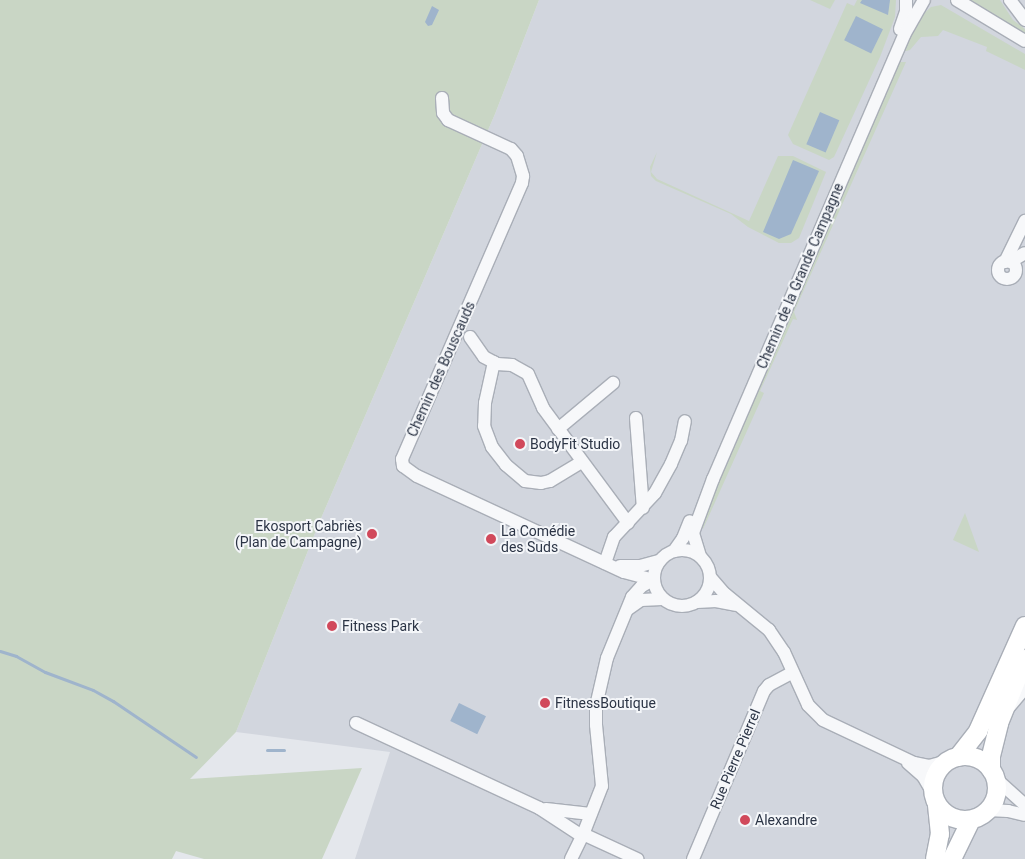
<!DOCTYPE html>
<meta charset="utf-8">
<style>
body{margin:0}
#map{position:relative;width:1025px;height:859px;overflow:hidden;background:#e4e7ec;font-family:Roboto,sans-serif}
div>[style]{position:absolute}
.built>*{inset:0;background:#d2d6de}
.green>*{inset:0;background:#c9d6c5}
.water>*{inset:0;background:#9fb4cc;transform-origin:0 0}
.stream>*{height:3px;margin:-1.5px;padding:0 1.5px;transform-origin:1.5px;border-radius:1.5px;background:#9fb4cc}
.roads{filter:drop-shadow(1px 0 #a9aeb7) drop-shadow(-1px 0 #a9aeb7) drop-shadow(0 1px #a9aeb7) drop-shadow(0 -1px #a9aeb7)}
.street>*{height:12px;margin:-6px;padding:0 6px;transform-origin:6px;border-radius:6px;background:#f7f8fa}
.street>.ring{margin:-6px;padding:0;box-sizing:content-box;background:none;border:12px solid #f7f8fa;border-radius:50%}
.secondary>*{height:18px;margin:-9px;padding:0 9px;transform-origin:9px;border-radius:9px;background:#fff}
.secondary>.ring{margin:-9px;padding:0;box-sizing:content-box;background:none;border:18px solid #fff;border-radius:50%}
.dots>*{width:14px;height:14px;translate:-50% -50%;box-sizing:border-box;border:2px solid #f4f6f9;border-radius:50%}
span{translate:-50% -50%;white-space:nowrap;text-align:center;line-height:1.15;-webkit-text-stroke:4px #f4f6f9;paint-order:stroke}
.street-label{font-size:14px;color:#2b3445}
.poi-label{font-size:14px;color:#2b3445}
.left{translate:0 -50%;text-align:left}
.right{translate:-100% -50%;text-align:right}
</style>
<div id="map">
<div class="built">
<div style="clip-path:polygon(539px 0,1025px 0,1025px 859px,355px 859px,390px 752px,236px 732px,319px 523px,495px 114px)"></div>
</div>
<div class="green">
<div style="clip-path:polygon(0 0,539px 0,495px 114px,319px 523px,236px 732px,190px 779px,362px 768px,322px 859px,204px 859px,176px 851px,172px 859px,0 859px)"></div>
<div style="clip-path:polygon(810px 0,835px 0,830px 9px)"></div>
<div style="clip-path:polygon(857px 0,896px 0,895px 17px,880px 57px,834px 157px,829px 160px,793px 144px,788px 135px,847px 3px,854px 6px)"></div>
<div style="clip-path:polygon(966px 0,1000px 0,1013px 20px,1025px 29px,1025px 36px)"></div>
<div style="clip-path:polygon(941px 5px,1025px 54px,1025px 70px,986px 51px,987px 47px,943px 30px,938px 36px,921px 37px,910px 50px,902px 52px,918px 19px,931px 7px)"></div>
<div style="clip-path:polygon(898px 62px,906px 62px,794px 312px,797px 320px,793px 319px,760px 391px,764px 393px,703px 529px,701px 524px)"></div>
<div style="clip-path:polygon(657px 152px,651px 172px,657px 179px,749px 221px,778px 156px,793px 156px,826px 172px,799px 238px,791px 243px,779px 243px,748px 227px,731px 214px,656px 181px,651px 176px,650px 167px)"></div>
<div style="clip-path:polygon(965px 513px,979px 552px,953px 540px)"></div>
</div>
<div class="water">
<div style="clip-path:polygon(862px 0,890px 0,888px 15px,860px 3px)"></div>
<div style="clip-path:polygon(432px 6px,439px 10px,432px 25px,428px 26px,425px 22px)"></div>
<div style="left:856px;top:16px;width:30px;height:27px;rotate:26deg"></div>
<div style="left:820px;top:112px;width:21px;height:35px;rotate:23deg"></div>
<div style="clip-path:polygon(793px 160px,819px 171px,791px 234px,779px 239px,763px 232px)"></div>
<div style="left:459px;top:703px;width:30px;height:20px;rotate:26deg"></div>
</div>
<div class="stream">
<div style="left:0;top:651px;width:17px;rotate:17deg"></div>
<div style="left:16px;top:656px;width:33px;rotate:29deg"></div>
<div style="left:45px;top:672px;width:51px;rotate:20.6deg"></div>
<div style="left:93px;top:690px;width:23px;rotate:29deg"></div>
<div style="left:113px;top:701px;width:100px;rotate:34deg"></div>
<div style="left:267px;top:750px;width:17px"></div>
</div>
<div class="roads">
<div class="street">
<div style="left:957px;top:0;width:79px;rotate:31.1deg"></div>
<div style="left:1010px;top:0;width:25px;rotate:53deg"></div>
<div style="left:900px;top:29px;width:18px;rotate:-71deg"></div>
<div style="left:906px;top:12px;width:12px;rotate:-90deg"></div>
<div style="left:442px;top:98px;width:15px;rotate:86deg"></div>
<div style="left:443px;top:113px;width:9px;rotate:54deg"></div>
<div style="left:448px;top:120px;width:69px;rotate:24.7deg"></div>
<div style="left:511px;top:149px;width:9px;rotate:49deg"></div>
<div style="left:517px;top:156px;width:21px;rotate:73deg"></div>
<div style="left:523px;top:176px;width:7px;rotate:98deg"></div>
<div style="left:522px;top:183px;width:301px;rotate:113.5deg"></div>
<div style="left:402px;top:459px;width:7px;rotate:82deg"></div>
<div style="left:403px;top:466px;width:17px;rotate:36deg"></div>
<div style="left:417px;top:476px;width:228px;rotate:24.9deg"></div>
<div style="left:624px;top:572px;width:30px;rotate:15deg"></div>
<div class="ring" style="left:998px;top:261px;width:6px;height:6px"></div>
<div style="left:1005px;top:262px;width:46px;rotate:-64deg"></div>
<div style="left:1010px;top:262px;width:17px;rotate:-31deg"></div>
<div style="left:470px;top:337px;width:24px;rotate:55deg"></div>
<div style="left:484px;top:357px;width:15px;rotate:28deg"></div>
<div style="left:497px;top:364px;width:15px;rotate:4deg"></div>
<div style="left:512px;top:365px;width:18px;rotate:29deg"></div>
<div style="left:528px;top:374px;width:37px;rotate:66deg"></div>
<div style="left:543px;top:408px;width:143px;rotate:53.5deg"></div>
<div style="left:494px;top:362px;width:42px;rotate:102.4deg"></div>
<div style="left:485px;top:403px;width:23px;rotate:92deg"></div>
<div style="left:484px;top:426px;width:22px;rotate:69deg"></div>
<div style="left:492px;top:447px;width:23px;rotate:52deg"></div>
<div style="left:506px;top:465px;width:25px;rotate:40deg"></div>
<div style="left:525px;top:481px;width:16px;rotate:7deg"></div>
<div style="left:541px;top:483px;width:9px;rotate:-13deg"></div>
<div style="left:550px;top:481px;width:37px;rotate:-31deg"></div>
<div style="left:636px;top:418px;width:90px;rotate:85.6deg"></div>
<div style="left:558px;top:429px;width:72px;rotate:-39.9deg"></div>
<div class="ring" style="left:654px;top:550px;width:44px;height:44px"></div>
<div style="left:674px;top:551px;width:16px;rotate:-55deg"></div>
<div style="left:683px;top:538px;width:18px;rotate:-68deg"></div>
<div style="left:700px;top:556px;width:24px;rotate:-107deg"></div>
<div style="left:693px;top:533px;width:58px;rotate:-69.7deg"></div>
<div style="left:713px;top:479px;width:483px;rotate:-66.7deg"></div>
<div style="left:904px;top:35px;width:40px;rotate:-60.3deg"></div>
<div style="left:605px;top:563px;width:28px;rotate:-71deg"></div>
<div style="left:614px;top:537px;width:60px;rotate:-47deg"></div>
<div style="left:655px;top:493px;width:33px;rotate:-61deg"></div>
<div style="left:671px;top:464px;width:25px;rotate:-67deg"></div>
<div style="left:681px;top:441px;width:20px;rotate:-79deg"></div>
<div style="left:620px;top:566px;width:20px"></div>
<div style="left:640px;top:566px;width:20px;rotate:-15deg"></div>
<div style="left:710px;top:577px;width:23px;rotate:49deg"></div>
<div style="left:725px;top:594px;width:57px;rotate:39.3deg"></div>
<div style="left:769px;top:630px;width:27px;rotate:56deg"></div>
<div style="left:784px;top:652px;width:58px;rotate:65.6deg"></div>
<div style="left:808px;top:705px;width:21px;rotate:45deg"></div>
<div style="left:823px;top:720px;width:101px;rotate:25.3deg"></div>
<div style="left:914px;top:763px;width:15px;rotate:11deg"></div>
<div style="left:929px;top:766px;width:20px;rotate:-15deg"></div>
<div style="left:697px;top:602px;width:19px;rotate:-3deg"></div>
<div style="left:716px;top:601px;width:20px;rotate:11deg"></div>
<div style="left:628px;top:609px;width:16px;rotate:-35deg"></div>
<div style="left:641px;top:600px;width:21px;rotate:-3deg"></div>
<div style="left:1010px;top:706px;width:23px;rotate:-50deg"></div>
<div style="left:356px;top:723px;width:202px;rotate:24.9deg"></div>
<div style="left:539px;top:808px;width:51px;rotate:33.1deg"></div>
<div style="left:908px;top:763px;width:20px;rotate:41deg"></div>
<div style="left:923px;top:776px;width:20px;rotate:60deg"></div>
<div style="left:995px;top:778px;width:40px;rotate:42deg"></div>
<div style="left:546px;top:809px;width:45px;rotate:6.3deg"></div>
<div style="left:988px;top:810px;width:20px;rotate:3deg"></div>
<div style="left:1008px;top:811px;width:17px;rotate:13deg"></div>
<div style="left:583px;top:834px;width:60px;rotate:24.8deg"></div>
<div style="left:571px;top:859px;width:30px;rotate:-64deg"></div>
<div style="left:584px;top:832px;width:49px;rotate:-68.6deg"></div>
<div style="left:602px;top:786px;width:61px;rotate:-95.6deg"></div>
<div style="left:596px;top:725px;width:19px;rotate:-90deg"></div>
<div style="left:596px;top:706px;width:49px;rotate:-77.1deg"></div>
<div style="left:607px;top:658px;width:66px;rotate:-67.7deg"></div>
<div style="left:632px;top:597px;width:15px;rotate:-48deg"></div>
<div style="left:642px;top:586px;width:13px;rotate:-29deg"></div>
<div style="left:693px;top:859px;width:182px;rotate:-67.1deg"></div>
<div style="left:764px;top:691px;width:8px;rotate:-50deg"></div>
<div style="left:769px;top:685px;width:26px;rotate:-28deg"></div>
</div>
<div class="secondary">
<div class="ring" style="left:933px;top:756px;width:46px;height:46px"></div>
<div style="left:958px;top:757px;width:33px;rotate:-52deg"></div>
<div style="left:978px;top:731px;width:115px;rotate:-65.9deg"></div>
<div style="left:991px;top:770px;width:14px;rotate:-90deg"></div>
<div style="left:991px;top:756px;width:34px;rotate:-76deg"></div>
<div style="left:999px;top:723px;width:69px;rotate:-67.9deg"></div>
<div style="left:935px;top:859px;width:25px;rotate:-79deg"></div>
<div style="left:940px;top:834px;width:29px;rotate:-96deg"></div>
<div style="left:952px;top:859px;width:43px;rotate:-64deg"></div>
</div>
</div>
<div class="dots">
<div style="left:520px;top:444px;background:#d1495b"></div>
<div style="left:372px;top:534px;background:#d1495b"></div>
<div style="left:491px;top:539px;background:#d1495b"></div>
<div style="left:332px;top:626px;background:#d1495b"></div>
<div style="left:545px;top:703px;background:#d1495b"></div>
<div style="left:745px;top:820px;background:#d1495b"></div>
</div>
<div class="street-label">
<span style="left:800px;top:276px;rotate:-67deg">Chemin de la Grande Campagne</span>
<span style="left:441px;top:369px;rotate:-66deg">Chemin des Bouscauds</span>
<span style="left:735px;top:759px;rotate:-67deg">Rue Pierre Pierrel</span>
</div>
<div class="poi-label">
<span class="left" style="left:530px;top:444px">BodyFit Studio</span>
<span class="right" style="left:362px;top:534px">Ekosport Cabriès<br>(Plan de Campagne)</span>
<span class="left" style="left:501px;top:539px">La Comédie<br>des Suds</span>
<span class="left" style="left:342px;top:626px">Fitness Park</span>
<span class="left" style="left:555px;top:703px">FitnessBoutique</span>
<span class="left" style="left:755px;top:820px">Alexandre</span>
</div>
</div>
